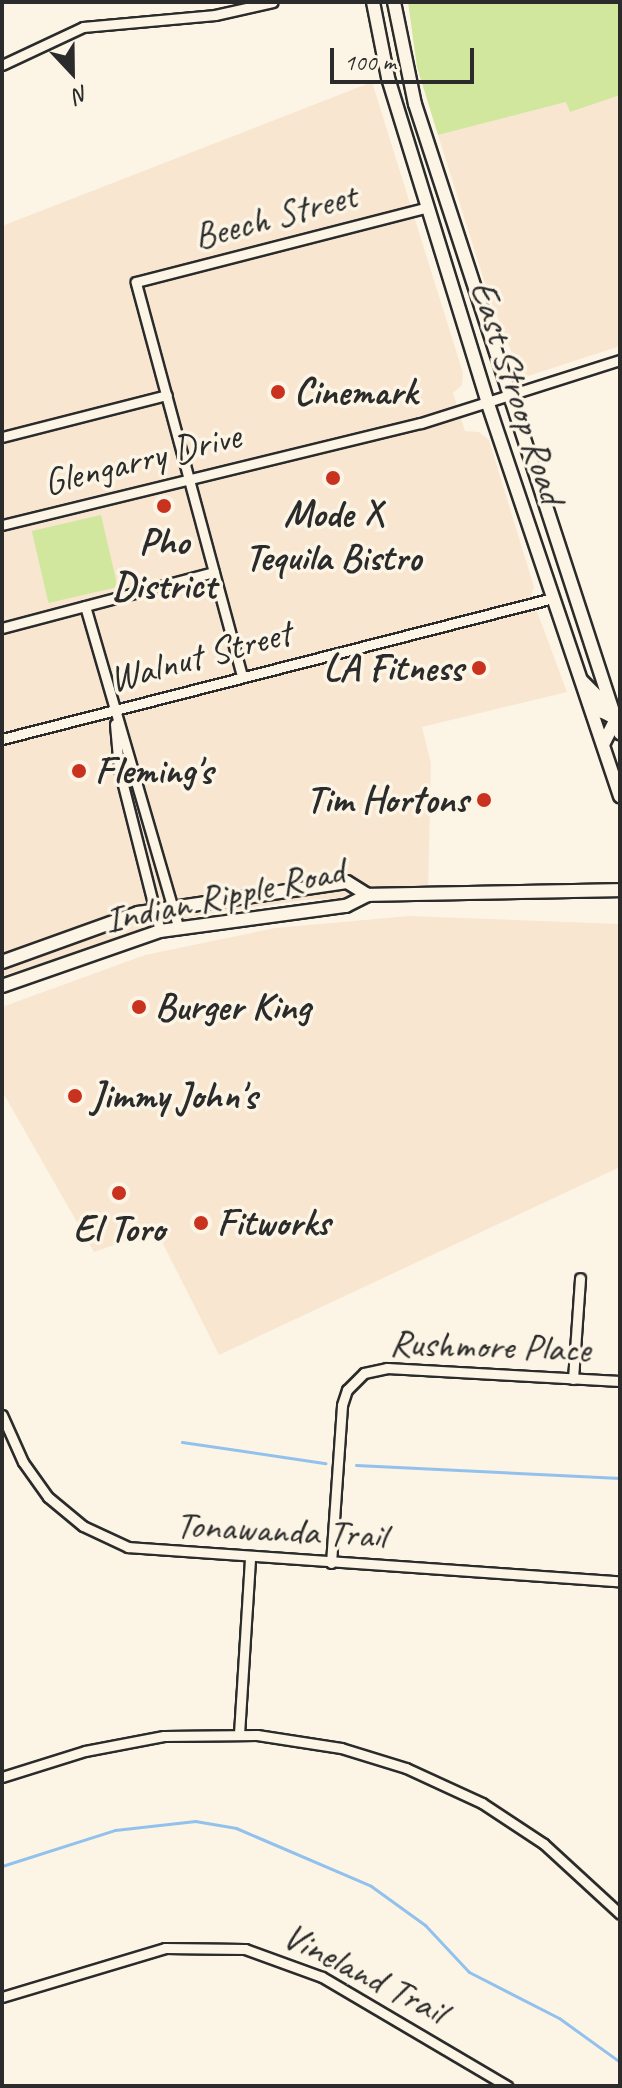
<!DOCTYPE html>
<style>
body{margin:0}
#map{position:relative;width:622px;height:2088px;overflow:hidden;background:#fcf5e5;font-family:Caveat,sans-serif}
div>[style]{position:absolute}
.built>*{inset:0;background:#f8e6d0}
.green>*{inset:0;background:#d0e79d;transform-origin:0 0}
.stream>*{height:3px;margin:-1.5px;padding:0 1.5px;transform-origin:1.5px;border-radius:1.5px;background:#92c1ed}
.roads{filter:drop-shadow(2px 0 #2b2b2b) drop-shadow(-2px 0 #2b2b2b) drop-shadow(0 2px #2b2b2b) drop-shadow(0 -2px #2b2b2b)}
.minor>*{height:9px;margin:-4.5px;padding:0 4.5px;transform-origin:4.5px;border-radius:4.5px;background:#fcf5e5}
.major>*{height:12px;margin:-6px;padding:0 6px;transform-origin:6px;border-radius:6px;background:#fcf5e5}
.dots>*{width:22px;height:22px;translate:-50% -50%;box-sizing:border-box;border:4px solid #fcf5e5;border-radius:50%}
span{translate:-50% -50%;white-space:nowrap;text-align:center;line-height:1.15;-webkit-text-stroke:7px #fcf5e5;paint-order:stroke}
.street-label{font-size:38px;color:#2b2b2b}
.poi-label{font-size:38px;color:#2b2b2b;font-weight:700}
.left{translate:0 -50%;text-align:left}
.right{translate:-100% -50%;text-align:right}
.frame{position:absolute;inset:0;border:4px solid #2b2b2b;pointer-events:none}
.north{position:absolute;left:32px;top:32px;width:80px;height:80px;-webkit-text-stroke:6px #fcf5e5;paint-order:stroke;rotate:158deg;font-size:22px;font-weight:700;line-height:32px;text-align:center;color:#2b2b2b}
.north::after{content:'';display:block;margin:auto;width:28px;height:36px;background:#2b2b2b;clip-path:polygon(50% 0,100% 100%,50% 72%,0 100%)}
.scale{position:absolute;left:330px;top:48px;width:144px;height:36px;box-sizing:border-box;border:4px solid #2b2b2b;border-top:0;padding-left:10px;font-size:24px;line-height:28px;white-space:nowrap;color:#2b2b2b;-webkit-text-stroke:6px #fcf5e5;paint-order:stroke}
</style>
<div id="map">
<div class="built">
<div style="clip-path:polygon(372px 82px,463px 373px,462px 385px,453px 393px,465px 431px,479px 432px,489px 440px,534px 587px,531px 595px,567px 692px,422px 727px,431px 763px,428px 894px,305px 900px,200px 915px,2px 976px,2px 226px)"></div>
<div style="clip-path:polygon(620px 88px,620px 346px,522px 378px,490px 299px,438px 135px)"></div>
<div style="clip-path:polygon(409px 916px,620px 924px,620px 1167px,219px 1355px,156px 1230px,94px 1252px,2px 1091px,2px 1007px,145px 955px,275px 928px)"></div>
</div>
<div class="green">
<div style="clip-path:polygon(408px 2px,620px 2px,620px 95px,570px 112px,566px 102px,438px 135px,417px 67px)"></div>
<div style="left:101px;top:515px;width:74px;height:71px;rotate:77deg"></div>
</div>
<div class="stream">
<div style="left:182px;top:1442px;width:145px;rotate:8.4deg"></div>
<div style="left:356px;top:1465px;width:264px;rotate:2.8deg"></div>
<div style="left:2px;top:1866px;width:119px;rotate:-17.7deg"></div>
<div style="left:115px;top:1830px;width:81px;rotate:-6.4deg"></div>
<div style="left:195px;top:1821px;width:42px;rotate:9.7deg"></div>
<div style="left:236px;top:1828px;width:147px;rotate:23.2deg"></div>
<div style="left:371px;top:1886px;width:67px;rotate:35.8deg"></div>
<div style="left:425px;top:1925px;width:64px;rotate:46.9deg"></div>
<div style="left:469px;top:1972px;width:101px;rotate:27.1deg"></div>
<div style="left:559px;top:2018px;width:75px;rotate:35.8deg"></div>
</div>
<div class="roads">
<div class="minor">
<div style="left:2px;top:65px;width:89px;rotate:-25.1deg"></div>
<div style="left:83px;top:27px;width:133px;rotate:-5.2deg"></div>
<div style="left:215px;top:15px;width:59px;rotate:-12.6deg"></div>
<div style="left:2px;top:437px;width:170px;rotate:-14.3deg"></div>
<div style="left:2px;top:525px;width:431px;rotate:-13.7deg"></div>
<div style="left:421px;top:423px;width:209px;rotate:-17.6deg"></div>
<div style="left:85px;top:606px;width:334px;rotate:73.8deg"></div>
<div style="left:2px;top:628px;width:219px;rotate:-14.8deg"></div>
<div style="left:242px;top:676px;width:408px;rotate:-105.1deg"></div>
<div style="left:136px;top:282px;width:301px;rotate:-14.4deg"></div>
<div style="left:115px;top:724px;width:45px;rotate:84.9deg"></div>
<div style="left:119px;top:769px;width:167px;rotate:75.8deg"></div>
<div style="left:2px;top:739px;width:569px;rotate:-14.35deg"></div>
<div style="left:573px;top:1379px;width:101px;rotate:-86deg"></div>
<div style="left:2px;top:1415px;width:51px;rotate:65.9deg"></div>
<div style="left:23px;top:1462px;width:43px;rotate:54.5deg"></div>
<div style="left:48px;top:1497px;width:45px;rotate:39.6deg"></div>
<div style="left:83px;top:1526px;width:50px;rotate:25deg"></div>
<div style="left:128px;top:1547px;width:493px;rotate:4deg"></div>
<div style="left:331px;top:1563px;width:158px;rotate:-86deg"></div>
<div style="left:342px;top:1405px;width:16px;rotate:-72deg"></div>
<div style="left:347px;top:1390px;width:24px;rotate:-45deg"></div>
<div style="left:364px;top:1373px;width:24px;rotate:-12deg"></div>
<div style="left:387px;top:1368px;width:233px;rotate:3.2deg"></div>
<div style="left:239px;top:1734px;width:175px;rotate:-86.4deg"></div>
<div style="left:2px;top:1777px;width:87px;rotate:-17.4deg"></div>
<div style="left:85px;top:1751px;width:80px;rotate:-10.8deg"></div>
<div style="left:164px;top:1736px;width:93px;rotate:-0.6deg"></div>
<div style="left:257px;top:1735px;width:85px;rotate:8.8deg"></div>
<div style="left:341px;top:1748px;width:68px;rotate:17.1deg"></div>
<div style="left:406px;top:1768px;width:84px;rotate:24.7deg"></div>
<div style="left:482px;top:1803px;width:74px;rotate:33.5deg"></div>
<div style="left:544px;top:1844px;width:103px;rotate:42.6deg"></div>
<div style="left:2px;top:1997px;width:170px;rotate:-16.7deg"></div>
<div style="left:165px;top:1948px;width:80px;rotate:0.7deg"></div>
<div style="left:245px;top:1949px;width:82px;rotate:20deg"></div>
<div style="left:322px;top:1977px;width:215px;rotate:30.5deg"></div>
</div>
<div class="major">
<div style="left:373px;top:2px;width:77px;rotate:78.8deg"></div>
<div style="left:388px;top:78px;width:341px;rotate:72.9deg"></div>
<div style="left:488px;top:404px;width:414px;rotate:71.4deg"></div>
<div style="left:394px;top:2px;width:104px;rotate:78.4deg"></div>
<div style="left:415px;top:104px;width:662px;rotate:71.95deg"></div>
<div style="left:582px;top:681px;width:23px;rotate:45deg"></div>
<div style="left:598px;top:697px;width:16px;rotate:72deg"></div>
<div style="left:603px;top:712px;width:15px;rotate:28deg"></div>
<div style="left:616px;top:719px;width:28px;rotate:117deg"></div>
<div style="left:2px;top:962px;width:145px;rotate:-19.8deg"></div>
<div style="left:138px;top:913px;width:211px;rotate:-8.4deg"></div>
<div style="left:347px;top:882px;width:25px;rotate:32deg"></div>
<div style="left:2px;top:986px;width:167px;rotate:-19.2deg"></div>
<div style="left:160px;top:931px;width:188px;rotate:-7.7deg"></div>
<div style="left:346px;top:906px;width:25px;rotate:-27deg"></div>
<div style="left:368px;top:895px;width:252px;rotate:-1.1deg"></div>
</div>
</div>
<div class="dots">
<div style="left:278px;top:392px;background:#c8321e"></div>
<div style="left:333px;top:478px;background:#c8321e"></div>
<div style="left:164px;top:506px;background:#c8321e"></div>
<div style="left:479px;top:668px;background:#c8321e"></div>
<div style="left:79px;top:771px;background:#c8321e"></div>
<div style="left:484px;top:800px;background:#c8321e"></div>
<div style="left:139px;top:1007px;background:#c8321e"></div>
<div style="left:75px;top:1096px;background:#c8321e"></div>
<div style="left:119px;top:1193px;background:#c8321e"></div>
<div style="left:201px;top:1223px;background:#c8321e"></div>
</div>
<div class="street-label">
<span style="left:275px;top:216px;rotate:-15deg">Beech Street</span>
<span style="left:518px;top:392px;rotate:72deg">East Stroop Road</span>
<span style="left:142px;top:459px;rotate:-14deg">Glengarry Drive</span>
<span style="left:200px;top:656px;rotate:-15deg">Walnut Street</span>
<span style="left:224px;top:895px;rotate:-12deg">Indian Ripple Road</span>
<span style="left:490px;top:1346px;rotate:2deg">Rushmore Place</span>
<span style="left:281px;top:1530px;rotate:3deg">Tonawanda Trail</span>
<span style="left:365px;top:1973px;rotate:27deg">Vineland Trail</span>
</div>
<div class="poi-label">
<span class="left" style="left:294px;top:392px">Cinemark</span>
<span style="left:333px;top:536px">Mode X<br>Tequila Bistro</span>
<span style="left:164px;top:564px">Pho<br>District</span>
<span class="right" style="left:463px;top:668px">LA Fitness</span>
<span class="left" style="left:95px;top:771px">Fleming's</span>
<span class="right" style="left:468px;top:800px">Tim Hortons</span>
<span class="left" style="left:155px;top:1007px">Burger King</span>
<span class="left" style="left:91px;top:1096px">Jimmy John's</span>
<span class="left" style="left:217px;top:1223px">Fitworks</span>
<span style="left:119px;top:1229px">El Toro</span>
</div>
<div class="frame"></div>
<div class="north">N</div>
<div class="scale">100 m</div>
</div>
